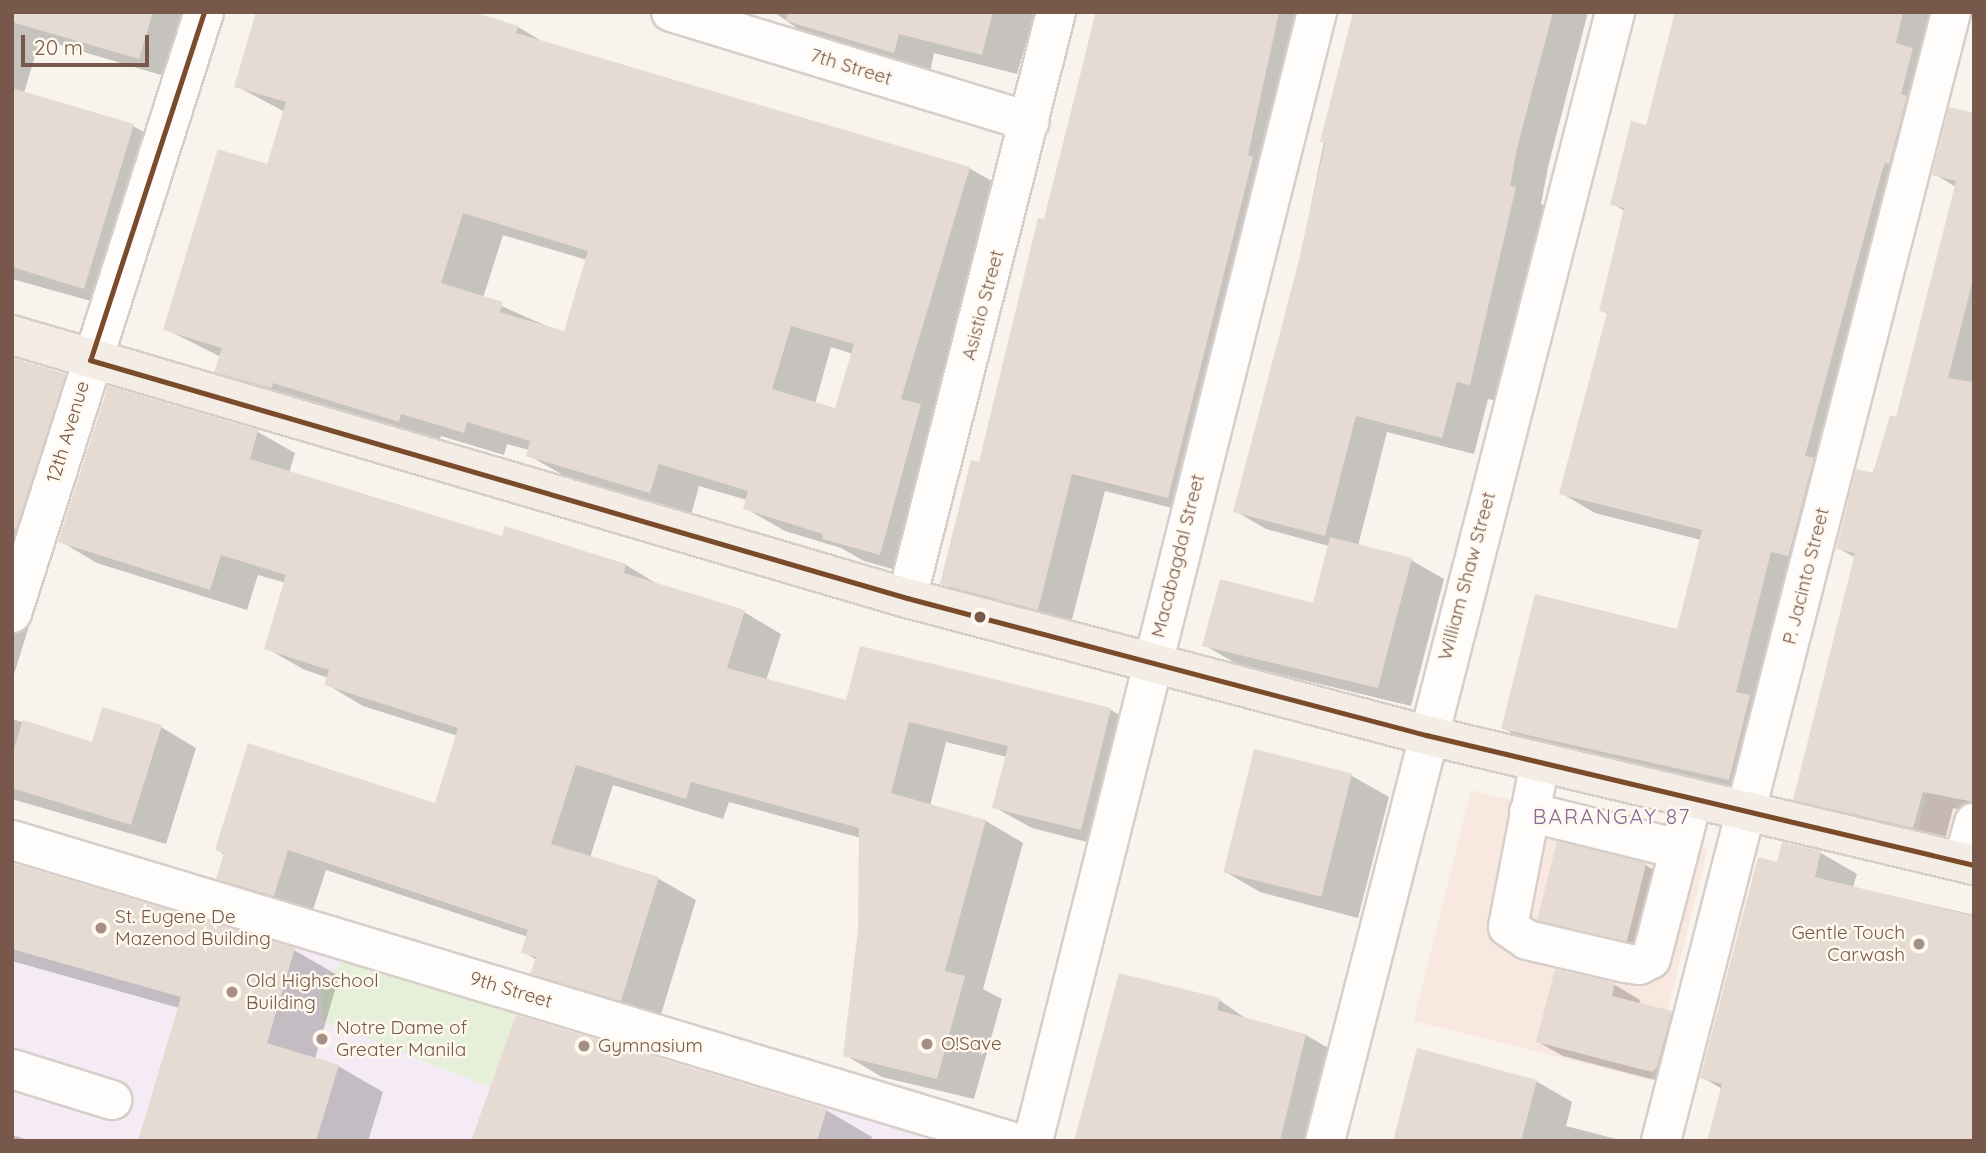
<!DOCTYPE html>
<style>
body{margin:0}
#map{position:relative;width:1986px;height:1153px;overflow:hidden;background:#f8f3ed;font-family:Quicksand,sans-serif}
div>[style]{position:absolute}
.commercial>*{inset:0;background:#f8e8e0;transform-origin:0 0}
.education>*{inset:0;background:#f4ebf4}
.green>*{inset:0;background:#e6efd7}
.shadow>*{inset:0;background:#0003}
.building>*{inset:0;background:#e5dbd3;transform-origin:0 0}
.roads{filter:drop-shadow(2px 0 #d7cec9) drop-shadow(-2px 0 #d7cec9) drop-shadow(0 2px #d7cec9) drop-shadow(0 -2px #d7cec9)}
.minor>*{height:38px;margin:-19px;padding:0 19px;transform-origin:19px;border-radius:19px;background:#fefdfc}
.major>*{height:38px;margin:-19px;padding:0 19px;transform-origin:19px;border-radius:19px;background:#f3ede6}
.bus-1>*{height:5px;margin:-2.5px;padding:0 2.5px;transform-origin:2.5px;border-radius:2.5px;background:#7a4b2a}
.dots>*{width:19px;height:19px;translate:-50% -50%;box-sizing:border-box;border:4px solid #fff8ee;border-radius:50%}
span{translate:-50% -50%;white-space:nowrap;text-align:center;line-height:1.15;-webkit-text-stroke:5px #fff8ee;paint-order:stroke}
.street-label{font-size:19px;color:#78584b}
.poi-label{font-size:19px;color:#78584b}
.left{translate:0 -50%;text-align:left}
.right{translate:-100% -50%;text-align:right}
.neighbourhood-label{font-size:21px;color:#87669b;letter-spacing:2px}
.frame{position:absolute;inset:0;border:14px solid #78584b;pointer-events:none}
.scale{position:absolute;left:21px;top:35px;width:128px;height:32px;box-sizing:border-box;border:4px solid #78584b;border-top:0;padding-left:9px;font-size:21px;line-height:24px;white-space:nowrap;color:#78584b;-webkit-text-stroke:5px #fff8ee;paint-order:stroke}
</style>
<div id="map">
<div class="commercial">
<div style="clip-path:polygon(1962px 643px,1974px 647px,1974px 842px,1918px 829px)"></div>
<div style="left:1471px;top:790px;width:244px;height:238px;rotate:14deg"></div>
</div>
<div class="education">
<div style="clip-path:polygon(12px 855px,966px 1141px,12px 1141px)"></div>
</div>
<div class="green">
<div style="clip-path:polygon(346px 957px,519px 1006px,490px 1087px,323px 1021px,321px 987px)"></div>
</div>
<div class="shadow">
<div style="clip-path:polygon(12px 12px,218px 12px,178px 80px,40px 39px,24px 93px,133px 126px,172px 148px,123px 310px,12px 279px)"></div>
<div style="clip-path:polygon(774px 12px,1035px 12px,1017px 74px,934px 53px,930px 72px,808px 36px)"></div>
<div style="clip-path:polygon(1096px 12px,1330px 12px,1200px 515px,1105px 491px,1070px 627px,974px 602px,942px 583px,980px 464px,1046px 221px)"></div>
<div style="clip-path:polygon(1367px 12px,1588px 12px,1548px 167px,1541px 204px,1546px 207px,1501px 402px,1488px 399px,1474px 454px,1387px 432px,1358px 546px,1411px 560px,1444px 579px,1411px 706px,1237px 664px,1204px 645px,1314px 605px,1329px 546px,1266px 529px,1235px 511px,1299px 264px,1333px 98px)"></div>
<div style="clip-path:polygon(1676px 12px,1950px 12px,1763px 799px,1537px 748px,1503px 728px,1679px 631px,1701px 540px,1595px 513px,1561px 493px,1609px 315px,1601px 310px,1625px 211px,1612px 204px,1648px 127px)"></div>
<div style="clip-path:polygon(evenodd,518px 27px,545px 43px,969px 168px,1009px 191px,920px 577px,864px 561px,841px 548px,785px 531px,745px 508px,747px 500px,699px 486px,691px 515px,568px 478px,528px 455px,529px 450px,507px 444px,504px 455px,441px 436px,439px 443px,256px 394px,216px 371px,221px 357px,165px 329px,268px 166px,285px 112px,236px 86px,518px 27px,503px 235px,587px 260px,565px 334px,483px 298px,503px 235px,518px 27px,831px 347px,853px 354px,837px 411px,815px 404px,831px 347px)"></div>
<div style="clip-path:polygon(1974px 108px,1974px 814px,1953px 808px,1944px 844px,1826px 816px,1795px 799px,1856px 558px,1838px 548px,1897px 419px,1956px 187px,1934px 174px)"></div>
<div style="clip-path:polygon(12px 358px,65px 375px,100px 396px,12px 681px)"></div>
<div style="clip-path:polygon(109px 388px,258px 432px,295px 453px,289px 473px,503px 538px,626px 565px,662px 587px,744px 612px,781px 634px,766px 681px,847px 702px,861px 648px,1111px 710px,1148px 731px,1118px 850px,1032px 828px,994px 807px,1007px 757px,946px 742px,930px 806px,986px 821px,1023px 843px,983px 989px,1002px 999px,974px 1099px,882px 1077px,845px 1055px,860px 929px,861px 838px,729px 802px,723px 819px,613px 785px,590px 858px,659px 879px,696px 900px,659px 1021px,570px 994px,533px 973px,537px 960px,523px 952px,528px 937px,326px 870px,311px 916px,256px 899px,219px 878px,225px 855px,217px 850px,436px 805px,458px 736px,363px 706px,326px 684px,328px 678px,303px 669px,266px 648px,286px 583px,258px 575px,247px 610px,97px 563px,60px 541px)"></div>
<div style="clip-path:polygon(12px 719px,93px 744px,161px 727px,196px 748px,166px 844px,12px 799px)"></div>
<div style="clip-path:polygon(1255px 751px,1352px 776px,1389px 797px,1358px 918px,1260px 892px,1224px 871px)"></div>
<div style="clip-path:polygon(1784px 844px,1821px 853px,1857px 874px,1853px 887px,1974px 915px,1974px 1141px,1722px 1089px,1702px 1077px)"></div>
<div style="clip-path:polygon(12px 864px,294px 950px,339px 976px,315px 1059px,338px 1066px,383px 1092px,368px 1141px,140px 1141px,179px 1008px,12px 961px)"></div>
<div style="clip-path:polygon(1645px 865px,1658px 872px,1639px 947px,1551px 926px,1538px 919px)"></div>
<div style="clip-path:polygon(1556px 971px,1615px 985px,1640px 1000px,1639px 1005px,1671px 1013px,1696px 1027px,1678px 1086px,1563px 1056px,1538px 1042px)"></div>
<div style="clip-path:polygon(1219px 1000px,1248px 1020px,1306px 1035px,1335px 1052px,1313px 1141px,1078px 1141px)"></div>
<div style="clip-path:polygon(1536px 1081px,1572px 1102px,1566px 1126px,1624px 1141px,1395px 1141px)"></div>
<div style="clip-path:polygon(826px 1110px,872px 1137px,871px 1141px,473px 1141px)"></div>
<div style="clip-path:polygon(12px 1135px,32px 1141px,12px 1141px)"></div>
</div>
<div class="building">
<div style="clip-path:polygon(13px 12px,153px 12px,139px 59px,12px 22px)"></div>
<div style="clip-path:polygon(evenodd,256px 12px,474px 12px,518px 26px,516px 33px,970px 167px,901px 399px,921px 404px,880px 555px,822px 539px,823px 534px,743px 509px,748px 491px,659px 464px,650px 493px,526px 456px,530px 441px,467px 422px,464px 433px,401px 414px,399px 422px,273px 383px,271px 388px,214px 372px,222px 348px,163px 330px,218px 149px,267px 164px,286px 102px,234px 87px,256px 12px,463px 213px,588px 251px,564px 331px,500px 312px,503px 302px,441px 283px,463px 213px,256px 12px,791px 326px,854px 344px,835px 408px,772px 389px,791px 326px)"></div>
<div style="clip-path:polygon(788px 12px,993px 12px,982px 55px,899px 34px,894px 53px,786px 21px)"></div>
<div style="clip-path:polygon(1096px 12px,1279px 12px,1248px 155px,1253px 157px,1168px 498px,1072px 474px,1038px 610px,940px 584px,971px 460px,979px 462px,1038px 218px,1044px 219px)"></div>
<div style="clip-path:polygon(1353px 12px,1553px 12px,1517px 148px,1510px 186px,1516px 187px,1470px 385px,1457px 382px,1442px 438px,1356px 416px,1325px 536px,1233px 512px,1298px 264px,1325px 143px,1320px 142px)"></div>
<div style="clip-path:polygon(1675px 12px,1903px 12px,1896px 43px,1913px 48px,1901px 94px,1907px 96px,1889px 164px,1885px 163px,1882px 171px,1805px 456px,1814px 458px,1793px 538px,1788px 556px,1771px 552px,1736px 692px,1750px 695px,1729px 780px,1501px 729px,1535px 594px,1677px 629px,1702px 530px,1559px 494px,1607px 313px,1599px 311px,1624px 208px,1610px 205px,1631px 121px,1646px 125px)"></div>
<div style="clip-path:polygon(12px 88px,134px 124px,84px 289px,12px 267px)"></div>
<div style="clip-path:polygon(1949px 107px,1974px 113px,1974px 276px,1948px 378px,1974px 382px,1974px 802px,1923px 792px,1913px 828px,1793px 800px,1855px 553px,1836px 549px,1856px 469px,1873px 473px,1890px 415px,1896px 417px,1956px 181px,1932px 175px)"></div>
<div style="clip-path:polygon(12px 358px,66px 374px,16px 529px,12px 528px)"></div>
<div style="clip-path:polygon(108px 386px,258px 430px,250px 459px,502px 536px,505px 526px,626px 564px,624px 573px,745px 610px,727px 668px,846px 700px,860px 646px,1111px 708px,1081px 830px,992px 808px,1008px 746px,909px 722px,891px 793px,986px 820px,945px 971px,965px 976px,937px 1079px,843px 1056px,858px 929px,859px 828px,691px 782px,686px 799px,576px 765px,551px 844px,659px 877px,621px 1001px,530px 974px,536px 957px,521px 953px,528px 930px,288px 850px,274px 896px,216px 879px,224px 853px,215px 850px,248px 743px,435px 803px,458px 728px,324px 685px,329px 670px,264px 649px,286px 575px,221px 555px,210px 590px,58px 542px)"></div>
<div style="clip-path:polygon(1330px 537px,1412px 558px,1378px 688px,1202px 646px,1220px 579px,1313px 603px)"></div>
<div style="clip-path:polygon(102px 707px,162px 725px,131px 825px,12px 788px,12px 755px,23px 720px,92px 742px)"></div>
<div style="left:1254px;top:749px;width:101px;height:127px;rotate:14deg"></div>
<div style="left:1557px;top:841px;width:92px;height:82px;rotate:14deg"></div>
<div style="clip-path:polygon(1782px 842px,1821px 851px,1815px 877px,1974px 916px,1974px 1141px,1707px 1141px,1722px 1084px,1700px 1078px,1758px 857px,1777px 862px)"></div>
<div style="clip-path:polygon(12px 863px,295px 948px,267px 1043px,339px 1065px,316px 1141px,138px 1141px,181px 997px,12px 949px)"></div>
<div style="clip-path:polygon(1555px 969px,1615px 983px,1612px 996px,1672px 1011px,1657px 1067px,1652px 1072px,1536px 1042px)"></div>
<div style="clip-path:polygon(1119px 973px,1220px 998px,1217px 1010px,1306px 1034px,1280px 1141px,1074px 1141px)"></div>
<div style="clip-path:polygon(516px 1015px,827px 1109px,817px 1141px,471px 1141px)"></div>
<div style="clip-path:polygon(1417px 1048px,1537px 1080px,1521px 1141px,1393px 1141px)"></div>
</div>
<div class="roads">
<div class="minor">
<div style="left:671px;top:12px;width:375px;rotate:17deg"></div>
<div style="left:907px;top:598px;width:605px;rotate:-75.73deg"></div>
<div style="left:12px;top:613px;width:631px;rotate:-72.28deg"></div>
<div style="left:1540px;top:762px;width:168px;rotate:101deg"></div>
<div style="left:1508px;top:927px;width:23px;rotate:34deg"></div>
<div style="left:1527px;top:940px;width:101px;rotate:13.2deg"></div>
<div style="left:1625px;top:963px;width:14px;rotate:8deg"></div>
<div style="left:1639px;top:965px;width:13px;rotate:-27deg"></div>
<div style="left:1651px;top:959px;width:166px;rotate:-75.4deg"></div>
<div style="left:1529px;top:812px;width:154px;rotate:13.9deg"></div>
<div style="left:12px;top:840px;width:1042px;rotate:16.78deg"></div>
<div style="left:1963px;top:862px;width:41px;rotate:-74.2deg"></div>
<div style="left:12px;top:1069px;width:105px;rotate:17.2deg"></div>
<div style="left:1033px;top:1141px;width:1164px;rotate:-75.88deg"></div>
<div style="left:1325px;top:1141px;width:1166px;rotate:-75.59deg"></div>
<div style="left:1661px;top:1141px;width:1166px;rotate:-75.59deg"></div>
</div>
<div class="major">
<div style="left:12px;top:335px;width:933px;rotate:16.38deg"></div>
<div style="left:907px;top:598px;width:537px;rotate:14.79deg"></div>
<div style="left:1426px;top:735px;width:563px;rotate:13.35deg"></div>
</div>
</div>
<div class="bus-1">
<div style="left:204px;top:12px;width:366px;rotate:108.1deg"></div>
<div style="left:90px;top:360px;width:851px;rotate:16.24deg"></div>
<div style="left:907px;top:598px;width:537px;rotate:14.79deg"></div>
<div style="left:1426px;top:735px;width:563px;rotate:13.35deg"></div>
</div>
<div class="dots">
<div style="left:980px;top:617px;background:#78584b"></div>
<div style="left:101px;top:928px;background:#a58e84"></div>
<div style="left:1919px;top:944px;background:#a58e84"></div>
<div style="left:232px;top:992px;background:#a58e84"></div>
<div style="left:322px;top:1039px;background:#a58e84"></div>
<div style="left:927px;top:1044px;background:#a58e84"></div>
<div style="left:584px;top:1046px;background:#a58e84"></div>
</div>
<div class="street-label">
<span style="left:851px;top:67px;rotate:17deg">7th Street</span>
<span style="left:983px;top:305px;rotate:-75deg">Asistio Street</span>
<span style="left:68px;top:432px;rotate:-73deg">12th Avenue</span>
<span style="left:1178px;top:556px;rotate:-76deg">Macabagdal Street</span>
<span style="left:1467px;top:576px;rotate:-75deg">William Shaw Street</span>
<span style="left:1806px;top:576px;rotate:-76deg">P. Jacinto Street</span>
<span style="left:511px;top:990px;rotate:17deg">9th Street</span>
</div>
<div class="poi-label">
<span class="left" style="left:115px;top:928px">St. Eugene De<br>Mazenod Building</span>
<span class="right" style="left:1905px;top:944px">Gentle Touch<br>Carwash</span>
<span class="left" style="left:246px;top:992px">Old Highschool<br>Building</span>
<span class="left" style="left:336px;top:1039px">Notre Dame of<br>Greater Manila</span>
<span class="left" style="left:941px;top:1044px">O!Save</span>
<span class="left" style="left:598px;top:1046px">Gymnasium</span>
</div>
<div class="neighbourhood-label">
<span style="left:1612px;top:816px">BARANGAY 87</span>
</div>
<div class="frame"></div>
<div class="scale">20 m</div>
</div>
